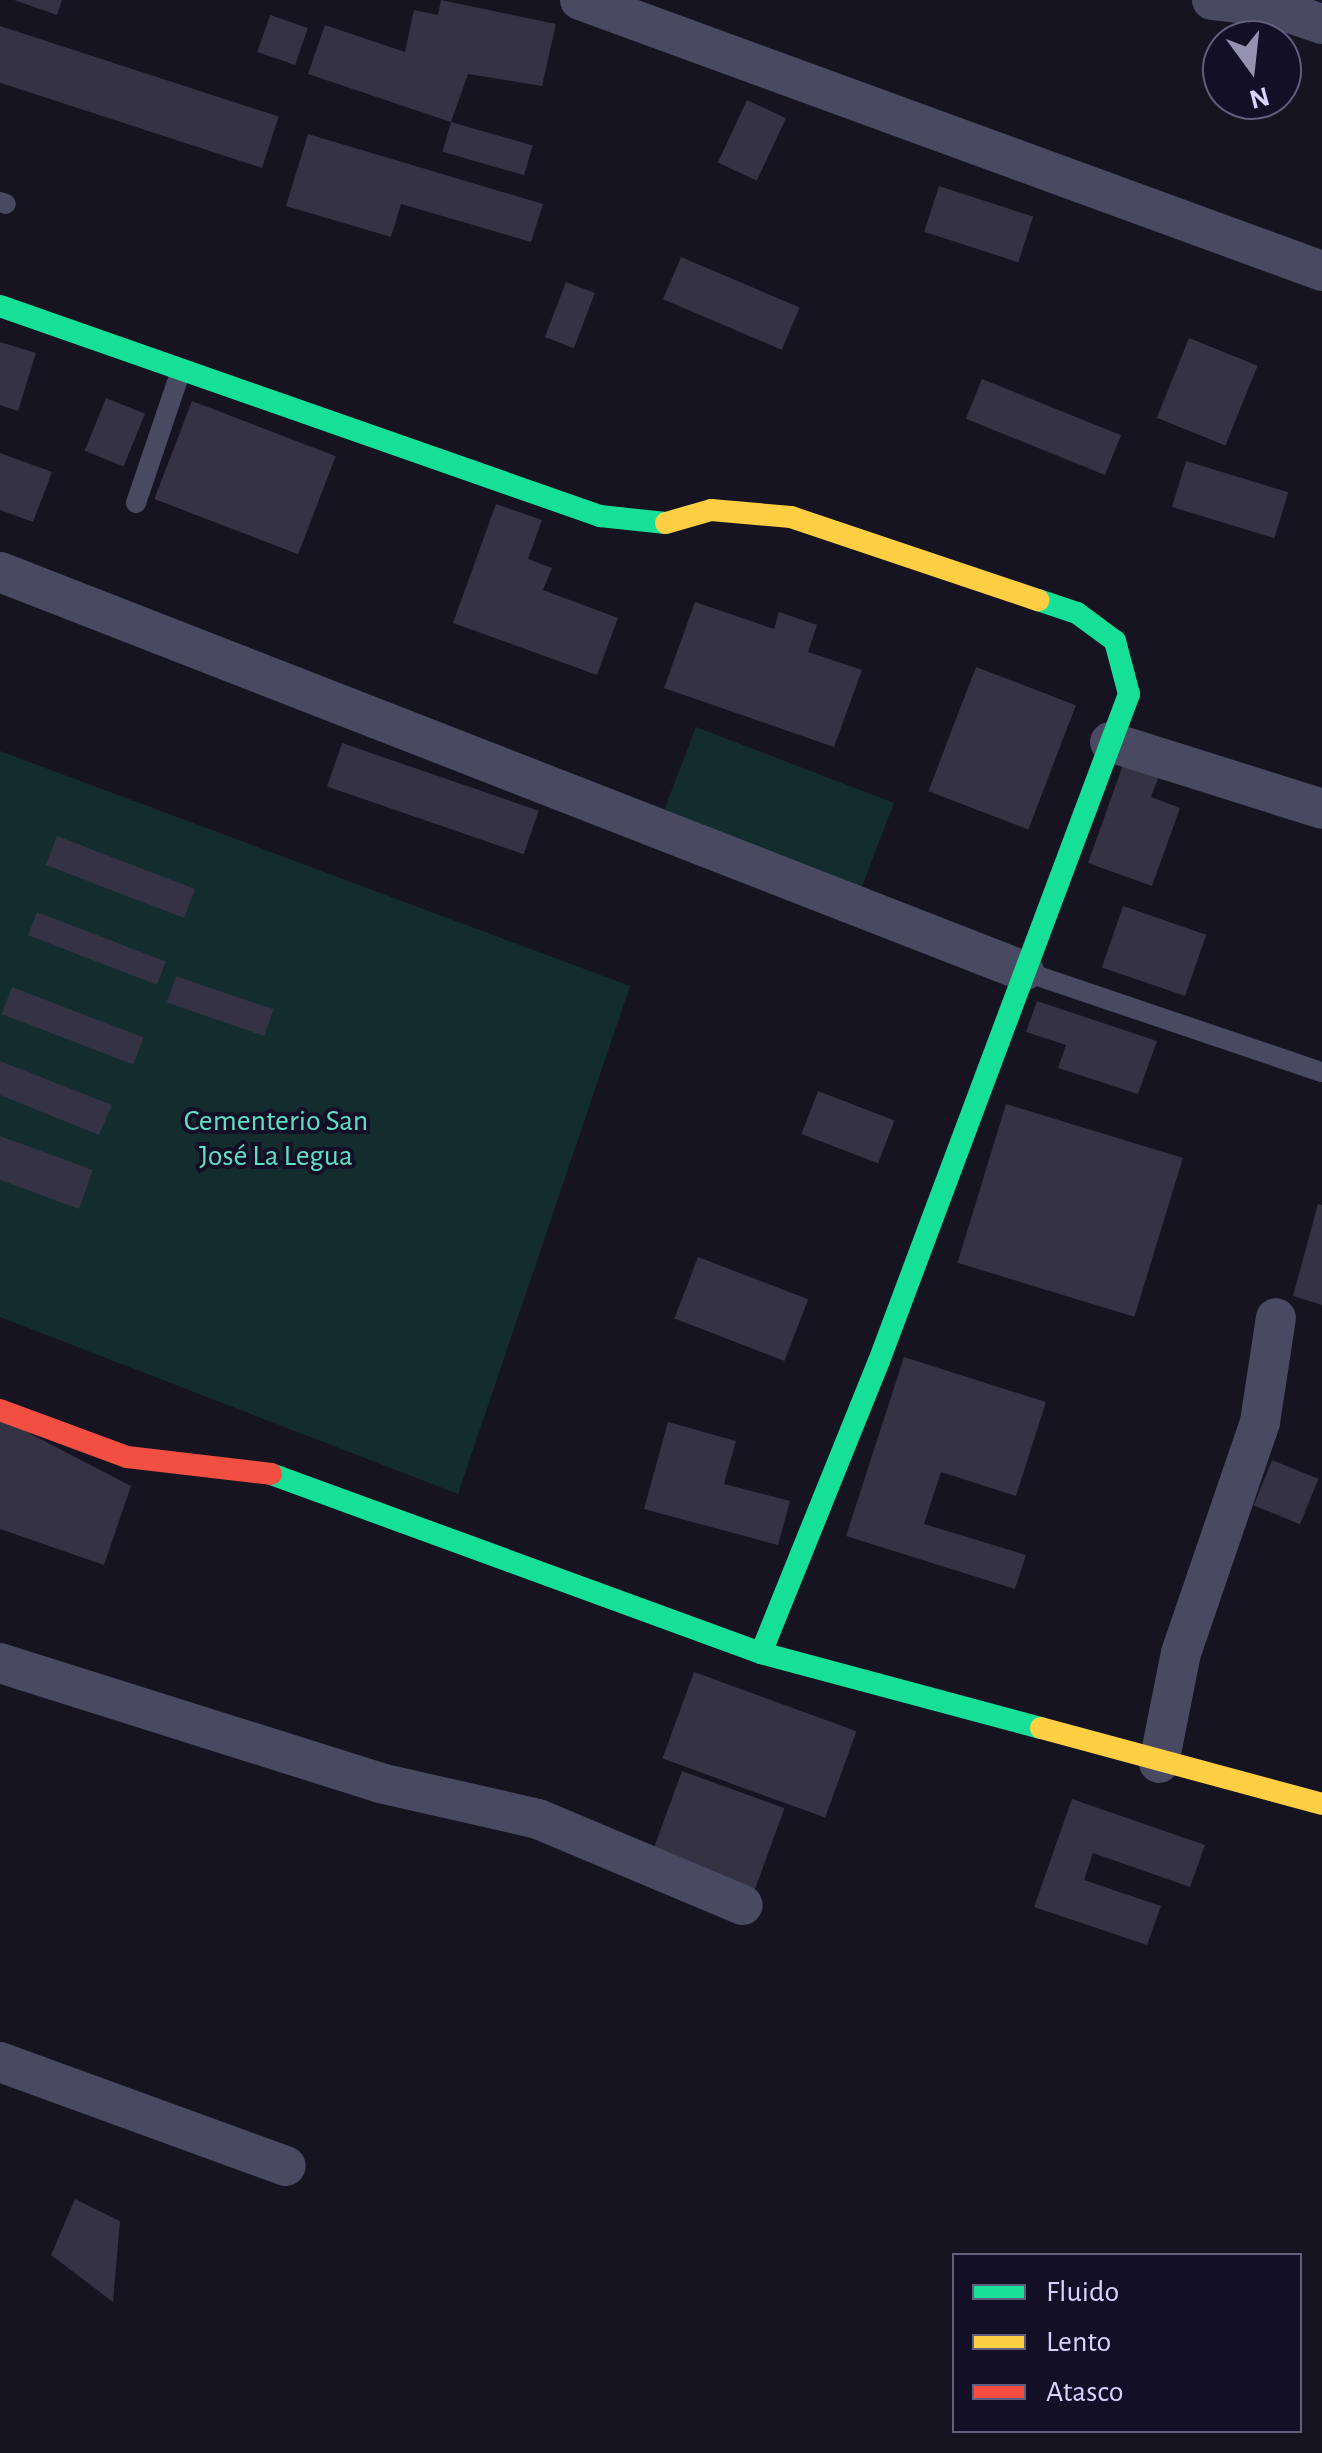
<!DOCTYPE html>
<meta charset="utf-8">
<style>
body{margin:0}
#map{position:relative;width:1322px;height:2453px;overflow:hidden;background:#161421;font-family:"Alegreya Sans",sans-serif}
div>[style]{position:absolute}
.green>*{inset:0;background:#132c2d;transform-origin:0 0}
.building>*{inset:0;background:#343243;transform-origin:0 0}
.lane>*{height:20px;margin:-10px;padding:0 10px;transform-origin:10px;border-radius:10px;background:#4a4962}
.street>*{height:40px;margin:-20px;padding:0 20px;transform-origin:20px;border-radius:20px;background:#4a4962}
.fast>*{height:22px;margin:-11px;padding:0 11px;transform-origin:11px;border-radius:11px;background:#16e098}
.slow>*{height:22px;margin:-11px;padding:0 11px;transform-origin:11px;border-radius:11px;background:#ffcf43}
.jam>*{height:22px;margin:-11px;padding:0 11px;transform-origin:11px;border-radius:11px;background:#f24e42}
span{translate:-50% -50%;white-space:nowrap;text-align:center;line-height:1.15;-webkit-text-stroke:8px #130f26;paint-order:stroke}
.park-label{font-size:30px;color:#5fe0c0}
.legend{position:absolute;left:952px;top:2253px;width:350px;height:180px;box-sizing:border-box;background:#130f26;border:2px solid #625e7d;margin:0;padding:12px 18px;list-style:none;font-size:30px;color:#d9d4ff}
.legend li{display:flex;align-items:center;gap:20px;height:50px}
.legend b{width:50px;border:2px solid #625e7d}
.north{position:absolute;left:1202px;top:20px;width:100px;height:100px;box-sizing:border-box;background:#130f26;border:2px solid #625e7d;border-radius:50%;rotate:165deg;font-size:28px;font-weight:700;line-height:40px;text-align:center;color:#d9d4ff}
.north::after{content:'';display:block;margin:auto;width:35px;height:45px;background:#9591b1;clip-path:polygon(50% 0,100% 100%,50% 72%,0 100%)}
</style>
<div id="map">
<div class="green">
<div style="left:696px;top:727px;width:212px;height:95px;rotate:21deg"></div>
<div style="clip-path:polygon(0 751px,630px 986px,458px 1494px,0 1317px)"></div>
</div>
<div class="building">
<div style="clip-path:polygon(14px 0,62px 0,57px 15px)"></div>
<div style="clip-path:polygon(441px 0,556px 24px,542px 86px,468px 74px,451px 122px,308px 74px,325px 25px,405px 52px,414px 10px,438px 15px)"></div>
<div style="left:270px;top:15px;width:40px;height:39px;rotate:19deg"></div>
<div style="left:0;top:26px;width:293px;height:54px;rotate:18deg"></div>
<div style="left:747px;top:100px;width:43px;height:69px;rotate:25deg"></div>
<div style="left:451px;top:122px;width:85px;height:31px;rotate:16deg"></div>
<div style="clip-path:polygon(308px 134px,543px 204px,531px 242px,401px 204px,391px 237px,286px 206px)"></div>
<div style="left:939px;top:186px;width:99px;height:48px;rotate:18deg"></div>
<div style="left:681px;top:257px;width:129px;height:46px;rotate:23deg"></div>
<div style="left:566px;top:282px;width:31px;height:59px;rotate:21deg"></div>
<div style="left:1189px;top:338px;width:74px;height:86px;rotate:22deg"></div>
<div style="clip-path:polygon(0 342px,36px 353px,18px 411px,0 405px)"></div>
<div style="left:982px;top:379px;width:150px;height:43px;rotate:22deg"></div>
<div style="left:106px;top:398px;width:42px;height:57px;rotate:22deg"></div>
<div style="left:192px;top:401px;width:154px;height:105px;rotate:21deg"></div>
<div style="clip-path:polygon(0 453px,52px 472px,33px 522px,0 510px)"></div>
<div style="left:1186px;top:461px;width:107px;height:48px;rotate:17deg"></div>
<div style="clip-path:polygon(496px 504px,542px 520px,528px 559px,552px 568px,543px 590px,618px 618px,597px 675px,453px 623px)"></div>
<div style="clip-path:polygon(695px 602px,774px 629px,779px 612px,817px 625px,808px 652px,862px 670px,834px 747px,664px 688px)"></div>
<div style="left:976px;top:667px;width:107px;height:133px;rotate:21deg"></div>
<div style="left:342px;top:743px;width:208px;height:46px;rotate:19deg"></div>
<div style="clip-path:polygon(1125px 759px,1161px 771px,1151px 797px,1180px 808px,1152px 886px,1088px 863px)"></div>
<div style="left:57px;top:836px;width:148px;height:31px;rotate:21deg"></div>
<div style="left:1123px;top:906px;width:88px;height:65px;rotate:19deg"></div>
<div style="left:37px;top:912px;width:138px;height:25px;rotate:21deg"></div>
<div style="left:176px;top:976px;width:103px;height:28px;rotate:19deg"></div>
<div style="left:12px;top:987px;width:141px;height:29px;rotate:21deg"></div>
<div style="clip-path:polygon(1037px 1001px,1157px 1041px,1138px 1094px,1058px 1068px,1066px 1045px,1026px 1032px)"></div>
<div style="clip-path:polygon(0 1061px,112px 1105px,99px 1135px,0 1095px)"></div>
<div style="left:818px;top:1091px;width:82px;height:46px;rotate:21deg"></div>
<div style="left:1006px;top:1104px;width:185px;height:166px;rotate:17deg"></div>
<div style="clip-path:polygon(0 1136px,93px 1170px,79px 1209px,0 1180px)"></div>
<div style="clip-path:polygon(1318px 1204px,1322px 1205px,1322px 1305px,1293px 1296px)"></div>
<div style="left:698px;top:1257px;width:118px;height:66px;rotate:21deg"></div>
<div style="clip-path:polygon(904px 1357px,1046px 1402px,1016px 1496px,941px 1472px,924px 1524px,1026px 1555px,1015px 1589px,846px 1536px)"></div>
<div style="clip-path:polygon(0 1418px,131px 1486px,104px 1565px,0 1529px)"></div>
<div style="clip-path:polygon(668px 1422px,736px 1441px,724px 1484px,790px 1501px,778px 1545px,644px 1509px)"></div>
<div style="left:1272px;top:1460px;width:50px;height:49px;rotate:22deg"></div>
<div style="left:694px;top:1672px;width:173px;height:92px;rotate:20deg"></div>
<div style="left:682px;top:1771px;width:109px;height:90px;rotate:20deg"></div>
<div style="clip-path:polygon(1072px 1799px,1205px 1845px,1190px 1887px,1093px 1853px,1084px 1880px,1161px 1906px,1147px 1945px,1034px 1907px)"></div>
<div style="clip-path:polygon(75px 2199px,120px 2221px,113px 2302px,51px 2255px)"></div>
</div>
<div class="lane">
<div style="left:0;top:202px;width:6px;rotate:18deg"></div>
<div style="left:136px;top:503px;width:140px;rotate:-71.3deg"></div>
<div style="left:1026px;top:972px;width:312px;rotate:18.7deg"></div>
</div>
<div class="street">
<div style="left:580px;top:0;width:790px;rotate:20.06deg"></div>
<div style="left:1212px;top:0;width:60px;rotate:6.7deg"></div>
<div style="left:1272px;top:7px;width:53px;rotate:18.8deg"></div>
<div style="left:0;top:572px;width:1099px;rotate:21.29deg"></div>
<div style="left:1110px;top:742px;width:222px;rotate:17.5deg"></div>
<div style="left:0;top:1663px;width:398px;rotate:17.5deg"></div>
<div style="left:380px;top:1783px;width:162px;rotate:12.8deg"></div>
<div style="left:538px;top:1819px;width:222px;rotate:22.8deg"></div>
<div style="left:1159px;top:1763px;width:112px;rotate:-78.7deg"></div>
<div style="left:1181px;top:1653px;width:244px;rotate:-71.1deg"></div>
<div style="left:1260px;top:1422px;width:105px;rotate:-81.3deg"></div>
<div style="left:0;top:2062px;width:304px;rotate:20deg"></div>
</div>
<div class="fast">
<div style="left:0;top:306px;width:636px;rotate:19.29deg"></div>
<div style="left:600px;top:516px;width:66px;rotate:6.1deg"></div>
<div style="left:271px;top:1474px;width:522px;rotate:20.07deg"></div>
<div style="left:761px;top:1653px;width:290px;rotate:15deg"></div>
<div style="left:761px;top:1653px;width:315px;rotate:-68deg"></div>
<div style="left:879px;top:1361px;width:712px;rotate:-69.45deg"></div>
<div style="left:1129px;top:694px;width:55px;rotate:-104.8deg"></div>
<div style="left:1115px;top:641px;width:47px;rotate:-143.6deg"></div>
<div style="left:1077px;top:613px;width:41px;rotate:-161.6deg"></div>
</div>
<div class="slow">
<div style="left:666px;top:523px;width:47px;rotate:-16.1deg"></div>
<div style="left:711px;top:510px;width:80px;rotate:5deg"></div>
<div style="left:791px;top:517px;width:261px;rotate:18.6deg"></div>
<div style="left:1041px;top:1728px;width:291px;rotate:15.1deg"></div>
</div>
<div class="jam">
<div style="left:0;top:1410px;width:135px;rotate:20.3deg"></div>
<div style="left:127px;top:1457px;width:145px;rotate:6.7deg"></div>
</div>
<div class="park-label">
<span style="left:276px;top:1138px">Cementerio San<br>José La Legua</span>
</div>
<ul class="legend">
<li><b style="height:12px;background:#16e098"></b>Fluido</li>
<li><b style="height:12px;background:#ffcf43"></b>Lento</li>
<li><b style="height:12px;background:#f24e42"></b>Atasco</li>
</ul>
<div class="north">N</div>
</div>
